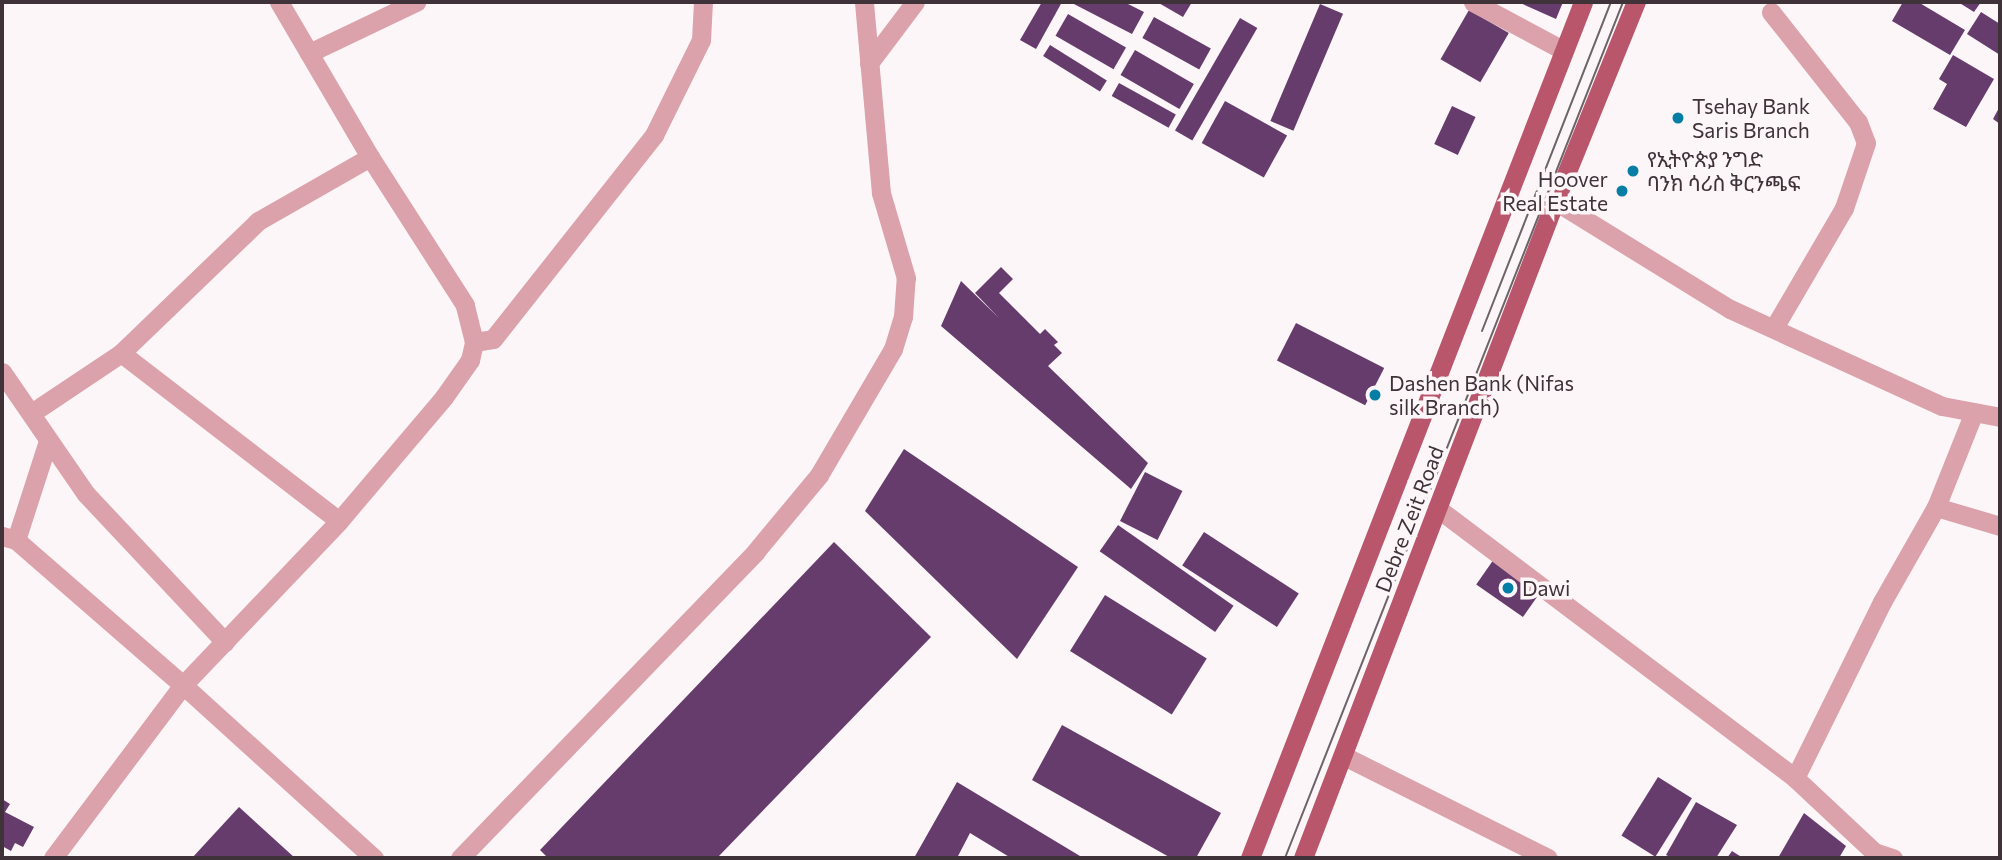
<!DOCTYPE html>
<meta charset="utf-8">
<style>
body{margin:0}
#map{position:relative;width:2002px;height:860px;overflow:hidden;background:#fcf6f9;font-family:Commissioner,"Noto Sans Ethiopic",sans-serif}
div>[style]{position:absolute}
.building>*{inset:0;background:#663c6c;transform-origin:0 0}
.minor>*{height:19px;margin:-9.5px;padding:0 9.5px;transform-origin:9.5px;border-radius:9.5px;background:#dba2ab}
.tertiary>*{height:19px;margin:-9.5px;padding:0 9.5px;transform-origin:9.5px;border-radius:9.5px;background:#dba2ab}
.primary>*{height:19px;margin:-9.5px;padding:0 9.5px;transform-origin:9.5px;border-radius:9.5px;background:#b9566b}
.tram>*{height:2px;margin:-1px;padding:0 1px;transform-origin:1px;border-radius:1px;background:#6d6368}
.dots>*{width:19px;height:19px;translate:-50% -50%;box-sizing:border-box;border:4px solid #fcf6f9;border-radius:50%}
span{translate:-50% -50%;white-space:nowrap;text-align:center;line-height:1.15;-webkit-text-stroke:7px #fcf6f9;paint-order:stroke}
.poi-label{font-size:21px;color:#3f3339}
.left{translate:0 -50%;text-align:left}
.right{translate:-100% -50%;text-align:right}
.street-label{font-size:21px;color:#3f3339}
.frame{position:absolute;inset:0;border:4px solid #3f3339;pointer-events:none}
</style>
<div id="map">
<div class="building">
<div style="clip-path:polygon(1042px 2px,1062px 2px,1036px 49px,1020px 40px)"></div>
<div style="clip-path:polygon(1070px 2px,1124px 2px,1144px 12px,1132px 34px)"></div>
<div style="clip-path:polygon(1157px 2px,1192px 2px,1183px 17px)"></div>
<div style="clip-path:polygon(1518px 2px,1563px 2px,1556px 19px)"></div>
<div style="clip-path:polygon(1903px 2px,1918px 2px,1965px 30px,1950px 55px,1892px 21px)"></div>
<div style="clip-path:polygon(1958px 2px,1981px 2px,1974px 12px)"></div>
<div style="left:1320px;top:4px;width:25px;height:127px;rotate:23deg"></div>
<div style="left:1469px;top:10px;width:46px;height:57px;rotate:30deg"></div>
<div style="clip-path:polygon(1981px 12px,2000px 24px,2000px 55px,1967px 34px)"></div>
<div style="left:1068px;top:14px;width:67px;height:25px;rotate:30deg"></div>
<div style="left:1154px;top:17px;width:65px;height:24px;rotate:29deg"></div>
<div style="left:1240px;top:18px;width:20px;height:130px;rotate:30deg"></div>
<div style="left:1050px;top:45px;width:67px;height:13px;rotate:32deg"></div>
<div style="left:1135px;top:50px;width:68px;height:29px;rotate:30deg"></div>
<div style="clip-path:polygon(1953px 55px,1994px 79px,1966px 127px,1933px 109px,1947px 84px,1939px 79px)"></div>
<div style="left:1119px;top:83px;width:65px;height:15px;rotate:29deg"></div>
<div style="left:1225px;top:101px;width:71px;height:48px;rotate:29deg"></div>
<div style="left:1452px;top:106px;width:26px;height:42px;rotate:25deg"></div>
<div style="clip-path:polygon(2000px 106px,2000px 124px,1993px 119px)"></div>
<div style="clip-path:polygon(1001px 267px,1013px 279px,999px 293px,1040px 334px,1045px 329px,1058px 342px,1054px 345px,1062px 353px,1048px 366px,1148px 463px,1131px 489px,941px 326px,961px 281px,999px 318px,975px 293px)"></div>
<div style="left:1296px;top:323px;width:99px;height:42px;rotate:27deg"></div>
<div style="clip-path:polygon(904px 449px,1078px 567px,1017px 659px,865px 511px)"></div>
<div style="left:1145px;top:472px;width:42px;height:55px;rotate:27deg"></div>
<div style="left:1118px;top:525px;width:141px;height:32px;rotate:35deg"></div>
<div style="left:1204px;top:532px;width:113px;height:40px;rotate:33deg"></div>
<div style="clip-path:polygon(834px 542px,931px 637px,717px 858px,548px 858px,540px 850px)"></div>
<div style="left:1494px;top:559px;width:57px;height:31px;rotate:35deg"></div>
<div style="left:1105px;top:595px;width:120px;height:66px;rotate:32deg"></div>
<div style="clip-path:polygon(1062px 725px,1221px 813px,1196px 858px,1171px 858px,1032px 780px)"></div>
<div style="left:1658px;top:777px;width:40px;height:69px;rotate:32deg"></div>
<div style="clip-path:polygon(957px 782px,1080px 856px,1079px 858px,1011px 858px,970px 833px,957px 858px,914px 858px)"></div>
<div style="clip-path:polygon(2px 799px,10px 804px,5px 812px,34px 827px,23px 847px,15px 843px,11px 851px,2px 846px)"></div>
<div style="clip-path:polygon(1696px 802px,1737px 825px,1716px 858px,1672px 858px,1666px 855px)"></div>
<div style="clip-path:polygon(239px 807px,295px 858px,192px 858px)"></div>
<div style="clip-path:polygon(1804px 813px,1846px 846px,1839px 858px,1778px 858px)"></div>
<div style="clip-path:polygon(1732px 851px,1743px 858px,1727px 858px)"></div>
</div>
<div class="minor">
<div style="left:1473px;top:2px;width:102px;rotate:28.1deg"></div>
<div style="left:1771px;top:12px;width:140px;rotate:51.7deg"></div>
<div style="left:1858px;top:122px;width:22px;rotate:69deg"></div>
<div style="left:1866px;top:143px;width:69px;rotate:108.7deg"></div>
<div style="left:1844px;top:208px;width:139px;rotate:120.3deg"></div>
<div style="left:309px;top:53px;width:119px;rotate:-25.5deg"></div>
<div style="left:869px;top:63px;width:76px;rotate:-53deg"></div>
<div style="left:1555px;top:201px;width:206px;rotate:31.7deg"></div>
<div style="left:1730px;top:309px;width:233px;rotate:24.6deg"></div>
<div style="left:1942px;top:406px;width:59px;rotate:10.7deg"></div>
<div style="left:474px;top:342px;width:19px;rotate:-9deg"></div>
<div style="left:493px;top:339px;width:260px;rotate:-51.7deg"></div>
<div style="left:654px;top:135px;width:106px;rotate:-63.7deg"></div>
<div style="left:701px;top:40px;width:38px;rotate:-87deg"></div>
<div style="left:121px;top:353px;width:275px;rotate:37.6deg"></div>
<div style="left:2px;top:372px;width:148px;rotate:55.5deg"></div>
<div style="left:86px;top:494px;width:203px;rotate:46.8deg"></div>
<div style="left:33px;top:412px;width:106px;rotate:-33.8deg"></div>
<div style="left:121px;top:353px;width:190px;rotate:-43.9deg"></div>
<div style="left:258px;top:221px;width:129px;rotate:-29.7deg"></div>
<div style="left:1936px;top:507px;width:67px;rotate:16.5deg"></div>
<div style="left:1437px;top:508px;width:448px;rotate:37deg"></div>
<div style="left:1795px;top:778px;width:108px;rotate:43.1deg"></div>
<div style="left:1874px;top:852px;width:20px;rotate:18deg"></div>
<div style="left:2px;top:536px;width:15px;rotate:16deg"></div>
<div style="left:16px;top:540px;width:104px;rotate:-72.1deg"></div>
<div style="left:16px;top:540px;width:221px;rotate:41deg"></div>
<div style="left:1344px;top:756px;width:228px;rotate:26.6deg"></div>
<div style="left:1795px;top:778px;width:196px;rotate:-63.7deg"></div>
<div style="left:1882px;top:602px;width:109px;rotate:-60.4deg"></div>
<div style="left:1936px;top:507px;width:102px;rotate:-68.2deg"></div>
<div style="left:460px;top:858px;width:426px;rotate:-46deg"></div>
<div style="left:756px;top:551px;width:99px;rotate:-50.3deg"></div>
<div style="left:819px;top:475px;width:146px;rotate:-59.6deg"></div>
<div style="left:893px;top:349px;width:34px;rotate:-73deg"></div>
<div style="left:903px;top:317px;width:39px;rotate:-86deg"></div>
<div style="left:906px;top:278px;width:89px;rotate:-106.4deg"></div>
<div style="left:881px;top:193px;width:192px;rotate:-95.1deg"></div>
</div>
<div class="tertiary">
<div style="left:183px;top:685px;width:258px;rotate:42.2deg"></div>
<div style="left:53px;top:858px;width:216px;rotate:-53.1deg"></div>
<div style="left:183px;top:685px;width:226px;rotate:-46.4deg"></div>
<div style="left:339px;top:521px;width:162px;rotate:-49.7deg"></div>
<div style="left:444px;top:397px;width:45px;rotate:-54.9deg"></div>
<div style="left:470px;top:360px;width:18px;rotate:-77deg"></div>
<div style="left:474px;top:342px;width:38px;rotate:-104deg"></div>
<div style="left:465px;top:305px;width:176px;rotate:-122.7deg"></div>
<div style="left:370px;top:157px;width:180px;rotate:-120.4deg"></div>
</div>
<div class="primary">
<div style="left:1250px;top:858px;width:918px;rotate:-68.74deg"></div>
<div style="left:1303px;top:858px;width:704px;rotate:-69.02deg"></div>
<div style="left:1555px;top:201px;width:215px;rotate:-67.9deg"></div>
</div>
<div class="tram">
<div style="left:1482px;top:331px;width:353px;rotate:-68.6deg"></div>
<div style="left:1285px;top:858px;width:920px;rotate:-68.45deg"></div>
</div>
<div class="dots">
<div style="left:1678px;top:118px;background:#047ea4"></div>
<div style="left:1633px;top:171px;background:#047ea4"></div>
<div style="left:1622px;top:191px;background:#047ea4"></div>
<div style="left:1375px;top:395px;background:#047ea4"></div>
<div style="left:1508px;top:588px;background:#047ea4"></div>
</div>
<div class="poi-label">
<span class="left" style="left:1692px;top:118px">Tsehay Bank<br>Saris Branch</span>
<span class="left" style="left:1647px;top:171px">የኢትዮጵያ ንግድ<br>ባንክ ሳሪስ ቅርንጫፍ</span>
<span class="right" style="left:1608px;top:191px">Hoover<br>Real Estate</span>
<span class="left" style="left:1389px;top:395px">Dashen Bank (Nifas<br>silk Branch)</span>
<span class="left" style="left:1522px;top:588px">Dawi</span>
</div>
<div class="street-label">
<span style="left:1409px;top:519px;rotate:-69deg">Debre Zeit Road</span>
</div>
<div class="frame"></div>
</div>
